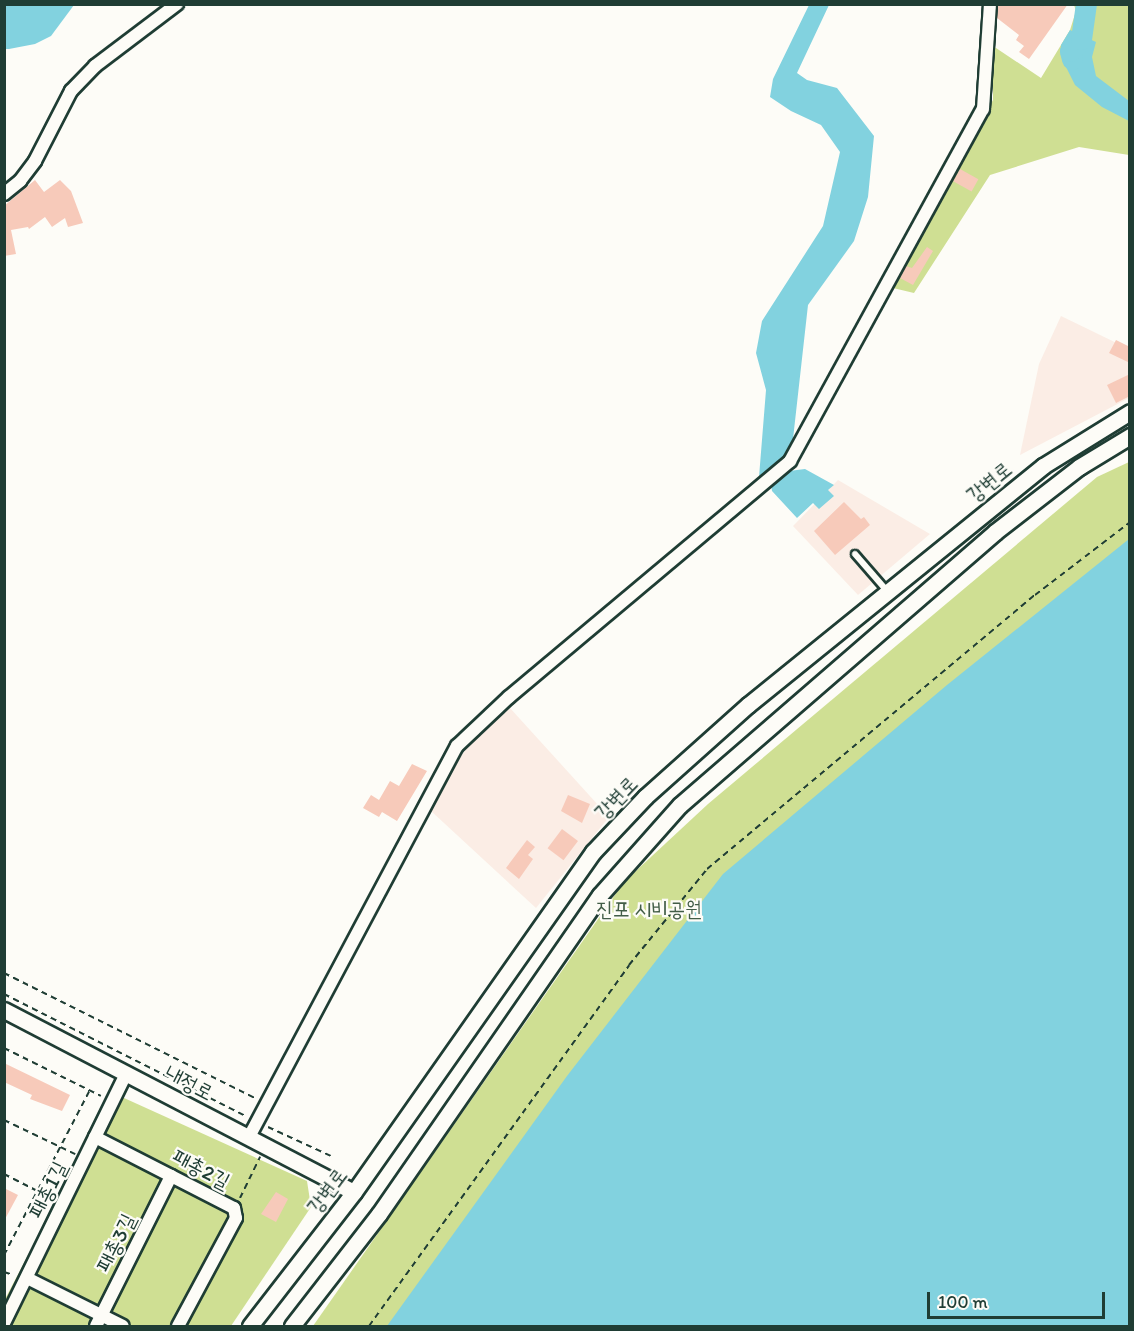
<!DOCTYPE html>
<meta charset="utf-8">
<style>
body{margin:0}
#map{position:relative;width:1134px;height:1331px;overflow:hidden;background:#fdfcf7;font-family:Itim,"Poor Story",sans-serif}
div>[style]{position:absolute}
.built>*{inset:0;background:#fbede5}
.green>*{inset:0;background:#cfdf93}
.water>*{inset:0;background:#82d2df}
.river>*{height:21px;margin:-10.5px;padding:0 10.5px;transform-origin:10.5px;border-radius:10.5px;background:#82d2df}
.building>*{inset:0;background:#f7caba;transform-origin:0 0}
.path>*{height:2px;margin-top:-1px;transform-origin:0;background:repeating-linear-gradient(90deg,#1f3d34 0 6px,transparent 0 10.5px)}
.roads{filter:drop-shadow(2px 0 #1f3d34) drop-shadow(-2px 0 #1f3d34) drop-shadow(0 2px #1f3d34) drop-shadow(0 -2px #1f3d34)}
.service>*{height:6px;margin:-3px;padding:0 3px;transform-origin:3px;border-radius:3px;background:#fdfcf7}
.minor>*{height:12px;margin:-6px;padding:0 6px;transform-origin:6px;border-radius:6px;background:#fdfcf7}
.tertiary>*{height:15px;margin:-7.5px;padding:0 7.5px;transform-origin:7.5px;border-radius:7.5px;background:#fdfcf7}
span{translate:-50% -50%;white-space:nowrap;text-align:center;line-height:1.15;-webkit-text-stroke:4.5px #fdfcf7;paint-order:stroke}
.street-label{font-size:21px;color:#1f3d34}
.park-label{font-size:21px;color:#425d47}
.frame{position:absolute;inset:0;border:6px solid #1f3d34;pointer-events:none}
.scale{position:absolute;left:927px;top:1292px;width:178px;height:27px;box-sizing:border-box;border:3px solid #1f3d34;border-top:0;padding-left:8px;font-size:18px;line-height:21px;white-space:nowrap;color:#1f3d34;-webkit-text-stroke:4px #fdfcf7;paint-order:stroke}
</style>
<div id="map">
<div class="built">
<div style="clip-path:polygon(1061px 316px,1129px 349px,1129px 398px,1020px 455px,1039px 364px)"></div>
<div style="clip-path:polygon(838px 480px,930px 534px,858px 595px,793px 526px)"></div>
<div style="clip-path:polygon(510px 708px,609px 817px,536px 908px,431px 811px,450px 771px,472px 741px)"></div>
</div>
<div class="green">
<div style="clip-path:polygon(1074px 5px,1129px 5px,1129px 155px,1079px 147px,990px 175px,914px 293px,893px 288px,993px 100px,993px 46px,1041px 78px,1070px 30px,1076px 11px)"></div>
<div style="clip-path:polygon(1129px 462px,1129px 1326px,313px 1326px,624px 882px,708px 804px,1097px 477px)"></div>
<div style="clip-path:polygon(113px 1093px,307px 1181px,311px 1207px,231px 1326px,5px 1326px,4px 1301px)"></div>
</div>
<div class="water">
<div style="clip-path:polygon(4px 5px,5px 4px,74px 5px,51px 36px,35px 44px,9px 49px,5px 49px)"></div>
<div style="clip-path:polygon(809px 5px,829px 5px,797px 73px,807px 80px,837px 88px,874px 136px,868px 197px,854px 241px,808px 305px,793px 439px,780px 463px,764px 478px,759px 477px,766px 390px,756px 353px,762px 321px,823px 226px,840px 152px,821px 125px,791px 111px,770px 97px,773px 79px)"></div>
<div style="clip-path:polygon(1070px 30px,1096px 42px,1092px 57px,1096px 76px,1129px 101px,1129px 121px,1102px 107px,1075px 85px,1063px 61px,1061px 45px)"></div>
<div style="clip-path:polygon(805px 469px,834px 485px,828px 490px,834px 496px,819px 509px,813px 503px,797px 518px,772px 491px,771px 484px,789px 471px)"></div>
<div style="clip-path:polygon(1129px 539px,1129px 1326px,387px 1326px,567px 1076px,723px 874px,947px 685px)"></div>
</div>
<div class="river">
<div style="left:1072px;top:59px;width:8px;rotate:-104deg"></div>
<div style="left:1070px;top:51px;width:16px;rotate:-47deg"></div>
<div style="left:1081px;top:39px;width:35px;rotate:-82deg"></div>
</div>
<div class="building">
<div style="clip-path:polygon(998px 4px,1068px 4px,1029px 59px,1019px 52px,1024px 46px,1016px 40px,1019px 35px,997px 18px)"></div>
<div style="left:960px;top:169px;width:21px;height:14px;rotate:29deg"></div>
<div style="clip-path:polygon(35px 180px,44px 192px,60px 180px,71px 191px,83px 223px,68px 227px,65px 218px,52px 227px,45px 217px,29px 229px,28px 227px,11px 230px,16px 254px,4px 256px,4px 206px)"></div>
<div style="clip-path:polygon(927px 247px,933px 251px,913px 285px,900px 278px,906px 266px,912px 268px)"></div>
<div style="clip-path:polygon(1116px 340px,1130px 347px,1130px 363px,1109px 353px)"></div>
<div style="clip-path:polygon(1130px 374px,1130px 396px,1116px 403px,1107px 385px)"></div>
<div style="clip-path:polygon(844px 502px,861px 519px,864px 517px,870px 525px,835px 555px,814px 531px)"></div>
<div style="clip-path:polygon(412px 764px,427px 771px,397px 821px,382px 812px,379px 817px,363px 808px,371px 795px,379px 800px,390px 781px,399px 786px)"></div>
<div style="clip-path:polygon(568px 795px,590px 804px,582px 823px,561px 811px)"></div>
<div style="left:562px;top:829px;width:20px;height:24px;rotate:37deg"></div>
<div style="clip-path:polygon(527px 840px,535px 847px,528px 855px,533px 859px,519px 879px,506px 868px)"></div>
<div style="clip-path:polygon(4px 1063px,70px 1095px,62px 1111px,30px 1099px,32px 1095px,4px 1082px)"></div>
<div style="clip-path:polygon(4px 1188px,18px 1195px,4px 1221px)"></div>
<div style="clip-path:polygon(276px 1192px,288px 1199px,276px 1222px,261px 1214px)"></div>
</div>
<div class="path">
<div style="left:4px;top:973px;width:280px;rotate:26.5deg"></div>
<div style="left:4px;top:994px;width:272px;rotate:26.8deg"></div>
<div style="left:4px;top:1048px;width:108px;rotate:26.3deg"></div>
<div style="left:4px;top:1120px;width:79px;rotate:25.6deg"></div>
<div style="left:268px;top:1127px;width:69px;rotate:24.7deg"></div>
<div style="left:4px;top:1174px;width:38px;rotate:27deg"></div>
<div style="left:240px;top:1198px;width:46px;rotate:-64deg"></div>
<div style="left:4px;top:1255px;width:186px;rotate:-62.5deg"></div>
<div style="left:4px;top:1272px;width:9px;rotate:18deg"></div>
<div style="left:369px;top:1326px;width:445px;rotate:-54.2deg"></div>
<div style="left:629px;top:965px;width:124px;rotate:-50.9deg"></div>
<div style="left:707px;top:869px;width:427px;rotate:-39.9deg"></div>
<div style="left:1035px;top:595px;width:120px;rotate:-37.5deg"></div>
</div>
<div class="roads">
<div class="service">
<div style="left:855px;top:554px;width:49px;rotate:49.1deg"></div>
</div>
<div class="minor">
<div style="left:4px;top:194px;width:21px;rotate:-39deg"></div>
<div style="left:20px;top:181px;width:25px;rotate:-53deg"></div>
<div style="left:35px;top:161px;width:79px;rotate:-62.8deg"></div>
<div style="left:71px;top:91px;width:35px;rotate:-46deg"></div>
<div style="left:95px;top:66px;width:103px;rotate:-37.1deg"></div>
<div style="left:95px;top:1137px;width:156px;rotate:27.1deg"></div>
<div style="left:234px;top:1208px;width:10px;rotate:79deg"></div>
<div style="left:236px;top:1218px;width:123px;rotate:118.2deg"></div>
<div style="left:249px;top:1137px;width:443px;rotate:-62deg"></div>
<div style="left:457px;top:746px;width:71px;rotate:-43.3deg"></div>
<div style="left:509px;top:697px;width:367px;rotate:-40deg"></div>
<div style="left:790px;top:461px;width:401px;rotate:-61.3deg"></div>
<div style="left:983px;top:109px;width:105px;rotate:-86.2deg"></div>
<div style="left:27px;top:1278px;width:107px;rotate:26.6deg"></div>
<div style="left:4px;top:1323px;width:277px;rotate:-63.9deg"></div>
<div style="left:96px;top:1326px;width:168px;rotate:-63.4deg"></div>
</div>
<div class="tertiary">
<div style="left:4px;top:1010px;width:394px;rotate:27.5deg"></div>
<div style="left:250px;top:1326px;width:170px;rotate:-52.2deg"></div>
<div style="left:354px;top:1192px;width:416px;rotate:-54.9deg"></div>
<div style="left:593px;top:852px;width:76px;rotate:-46.6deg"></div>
<div style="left:645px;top:797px;width:138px;rotate:-41.8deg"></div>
<div style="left:748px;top:705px;width:380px;rotate:-39deg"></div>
<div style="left:1043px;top:466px;width:102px;rotate:-31.8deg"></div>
<div style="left:292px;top:1326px;width:142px;rotate:-52.2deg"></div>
<div style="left:379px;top:1214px;width:388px;rotate:-55.3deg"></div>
<div style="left:600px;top:895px;width:120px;rotate:-48.4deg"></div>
<div style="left:680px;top:805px;width:417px;rotate:-40.9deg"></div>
<div style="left:995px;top:532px;width:106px;rotate:-37.7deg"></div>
<div style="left:1079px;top:467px;width:60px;rotate:-31.3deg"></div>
</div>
</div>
<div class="street-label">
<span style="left:989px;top:482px;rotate:-39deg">강변로</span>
<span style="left:616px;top:798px;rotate:-46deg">강변로</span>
<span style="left:189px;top:1083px;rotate:27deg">내정로</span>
<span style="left:201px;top:1169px;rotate:27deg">패총2길</span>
<span style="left:48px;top:1190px;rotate:-64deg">패총1길</span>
<span style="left:327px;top:1191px;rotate:-53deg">강변로</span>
<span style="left:116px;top:1243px;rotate:-64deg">패총3길</span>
</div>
<div class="park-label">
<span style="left:649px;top:909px">진포 시비공원</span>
</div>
<div class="frame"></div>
<div class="scale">100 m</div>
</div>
